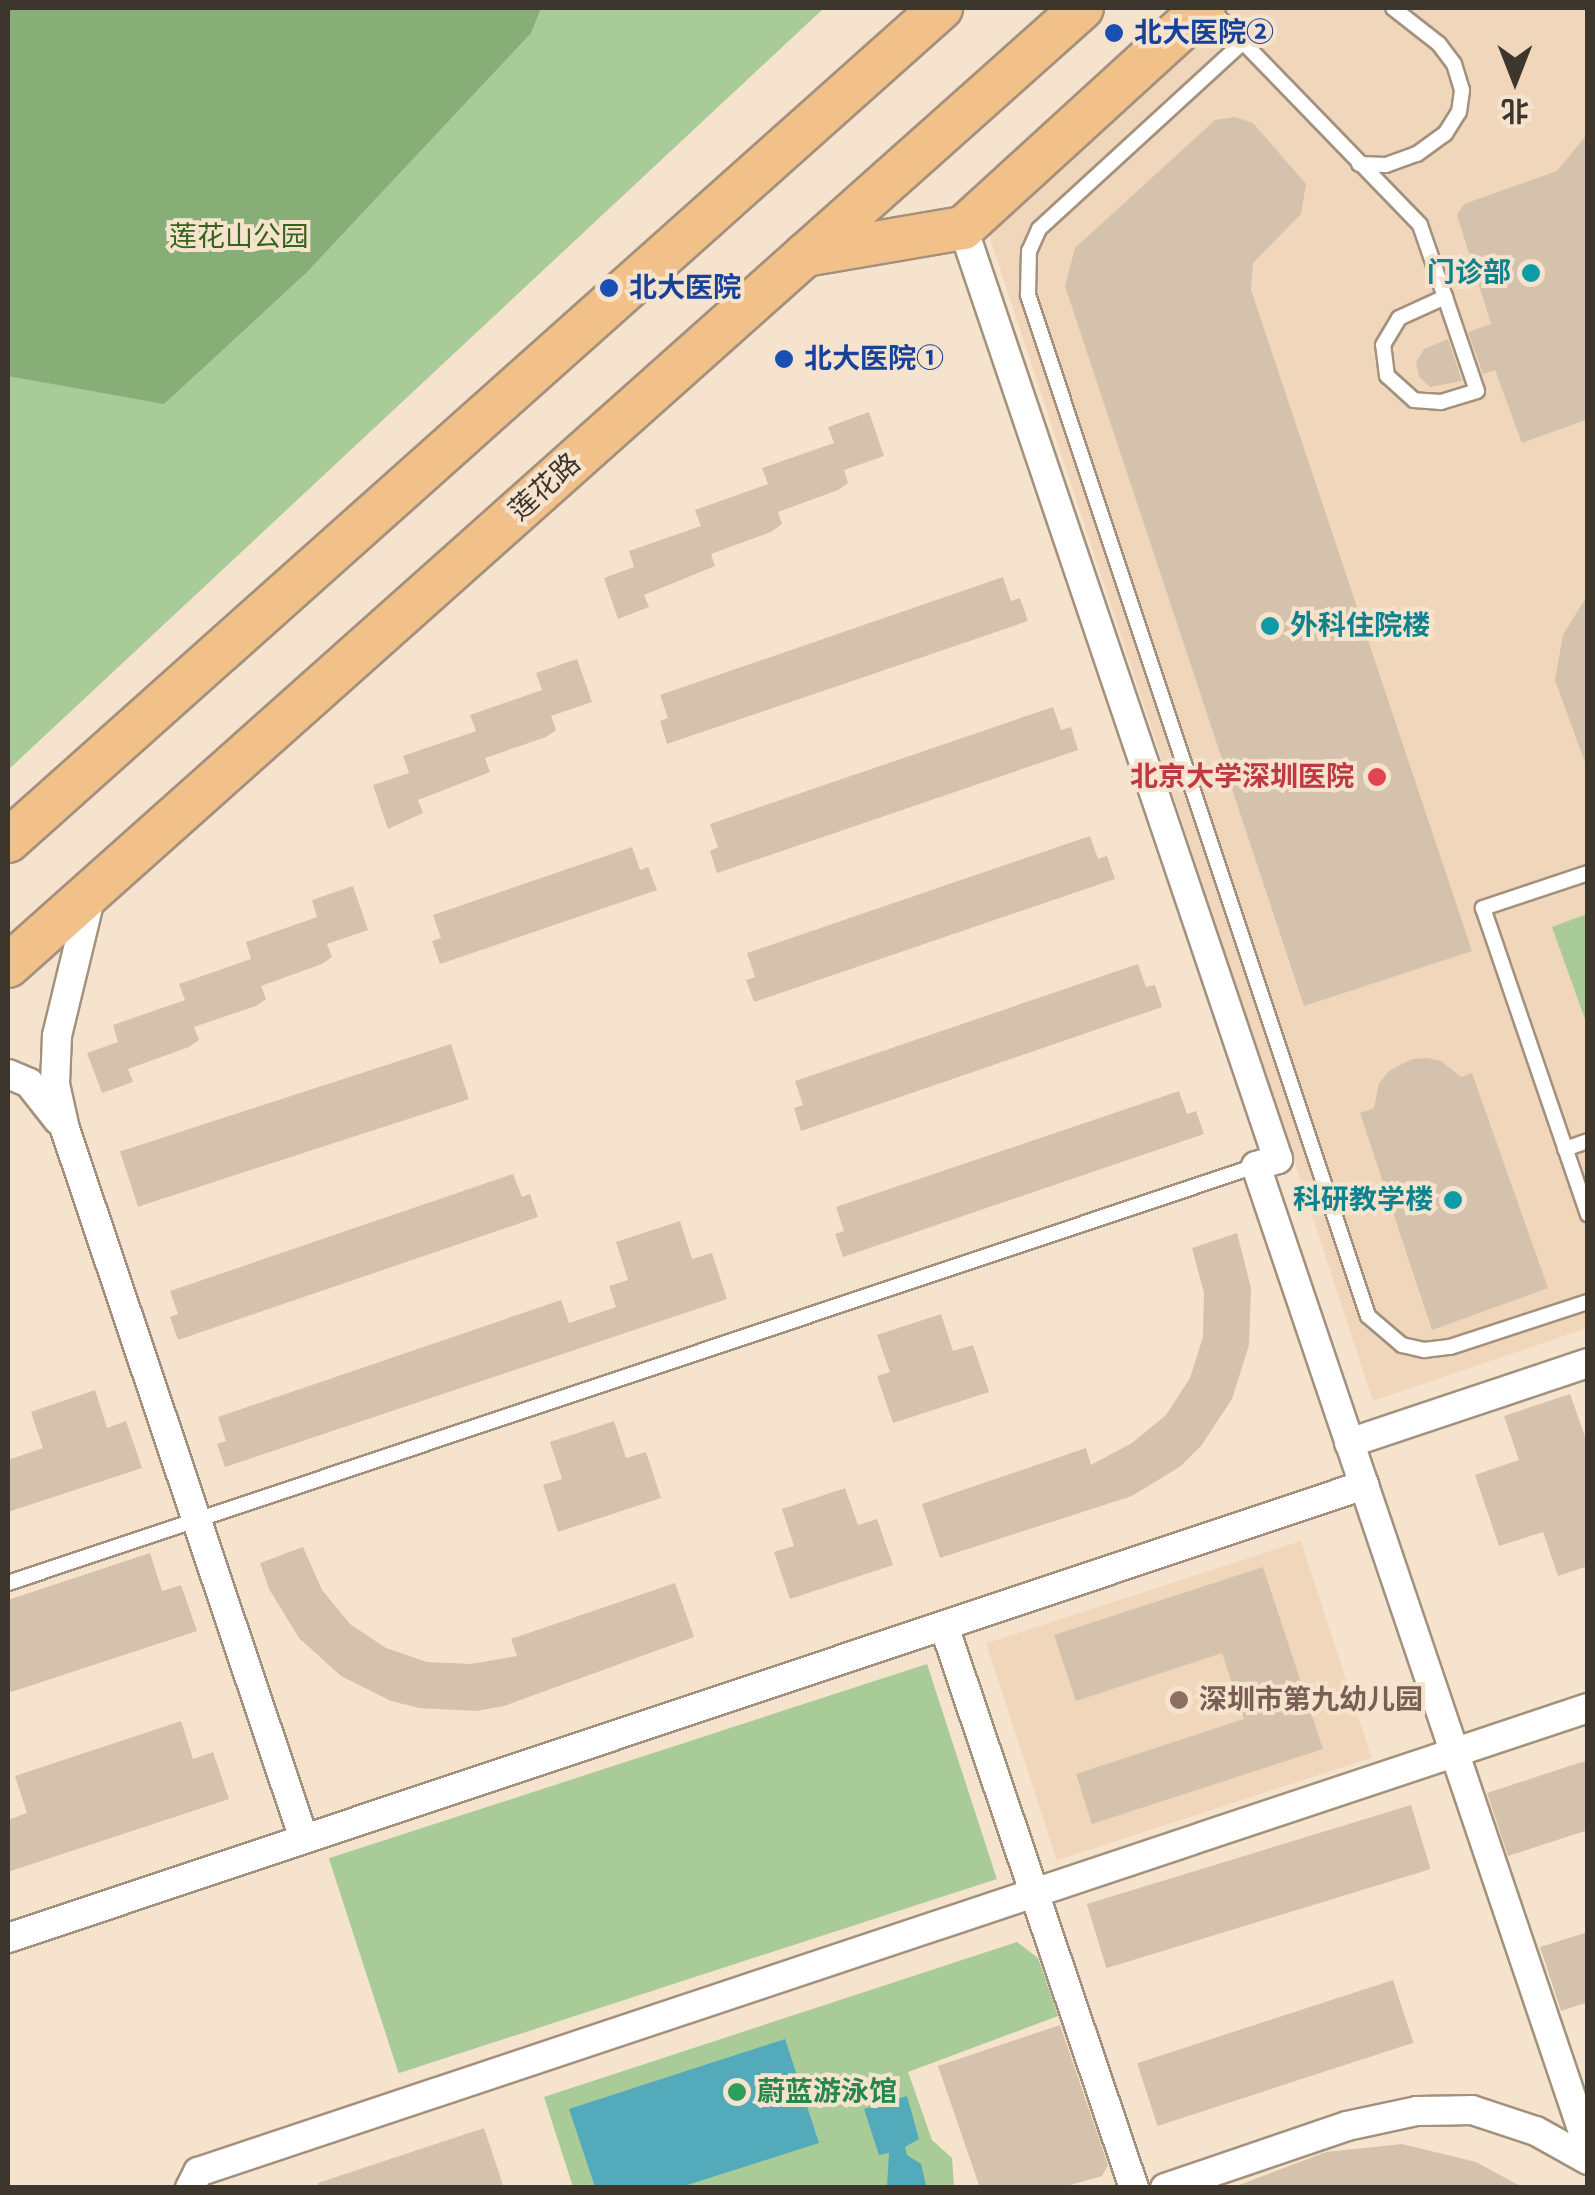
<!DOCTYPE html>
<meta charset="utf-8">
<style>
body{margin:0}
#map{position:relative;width:1595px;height:2195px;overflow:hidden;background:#f6e3cd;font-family:Arial,"Noto Sans SC",sans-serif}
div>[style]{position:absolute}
.built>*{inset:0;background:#f0d7bb;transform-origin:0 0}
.green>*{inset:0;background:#a8cb98;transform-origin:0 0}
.forest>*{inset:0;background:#88ae77}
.water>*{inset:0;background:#52aabb}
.building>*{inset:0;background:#d5c2ad;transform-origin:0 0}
.roads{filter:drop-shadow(2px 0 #a3917d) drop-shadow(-2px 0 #a3917d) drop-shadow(0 2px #a3917d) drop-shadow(0 -2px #a3917d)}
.service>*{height:14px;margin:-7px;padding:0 7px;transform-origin:7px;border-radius:7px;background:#fff}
.minor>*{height:28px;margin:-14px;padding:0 14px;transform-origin:14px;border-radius:14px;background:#fff}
.primary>*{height:42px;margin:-21px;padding:0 21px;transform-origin:21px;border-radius:21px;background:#f2c089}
.dots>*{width:28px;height:28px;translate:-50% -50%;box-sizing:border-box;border:5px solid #f6e3cd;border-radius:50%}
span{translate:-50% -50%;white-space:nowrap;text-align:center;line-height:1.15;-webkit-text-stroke:8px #f6e3cd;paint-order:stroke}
.transit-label{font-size:28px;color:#164399;font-weight:700}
.left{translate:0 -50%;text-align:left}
.park-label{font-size:28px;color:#35651a}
.culture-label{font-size:28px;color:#0d838f;font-weight:700}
.right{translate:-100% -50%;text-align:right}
.street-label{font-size:28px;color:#3d362d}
.health-label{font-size:28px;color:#be3a42;font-weight:700}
.education-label{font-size:28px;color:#785e54;font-weight:700}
.leisure-label{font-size:28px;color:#27864d;font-weight:700}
.frame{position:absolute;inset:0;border:10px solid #3d362d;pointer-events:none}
.north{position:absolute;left:1465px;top:30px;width:100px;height:100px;-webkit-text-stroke:8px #f6e3cd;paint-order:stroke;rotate:180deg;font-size:28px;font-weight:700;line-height:40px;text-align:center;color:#3d362d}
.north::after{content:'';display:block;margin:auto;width:35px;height:45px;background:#3d362d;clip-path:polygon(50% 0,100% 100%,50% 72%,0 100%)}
</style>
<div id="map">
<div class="built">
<div style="clip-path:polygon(1218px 8px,1587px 8px,1587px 1328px,1373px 1401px,986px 226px)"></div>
<div style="left:1301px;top:1541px;width:228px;height:331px;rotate:72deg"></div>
</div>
<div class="green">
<div style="clip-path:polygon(8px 8px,824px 8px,8px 770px)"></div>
<div style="clip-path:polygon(1587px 914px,1588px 914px,1587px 1025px,1552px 927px)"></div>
<div style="left:927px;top:1664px;width:226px;height:629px;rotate:72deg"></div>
<div style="clip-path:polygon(1017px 1942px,1038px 1958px,1058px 2016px,908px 2072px,932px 2140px,952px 2158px,954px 2187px,573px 2187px,544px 2097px)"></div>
</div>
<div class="forest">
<div style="clip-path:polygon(8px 8px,541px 8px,531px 33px,306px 273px,164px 404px,8px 376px)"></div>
</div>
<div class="water">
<div style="clip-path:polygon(785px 2039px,819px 2143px,681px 2187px,595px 2187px,569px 2109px)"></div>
<div style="clip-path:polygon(907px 2096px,919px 2139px,905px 2147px,907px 2155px,921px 2164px,926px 2185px,887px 2187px,889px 2153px,879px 2155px,864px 2109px)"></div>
</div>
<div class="building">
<div style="clip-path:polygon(1235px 117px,1253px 123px,1306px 184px,1301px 214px,1253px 263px,1251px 290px,1472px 951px,1304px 1006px,1065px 286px,1075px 248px,1215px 120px)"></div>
<div style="clip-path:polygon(1588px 133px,1588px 419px,1522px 443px,1495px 370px,1483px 374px,1468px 332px,1491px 324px,1457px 215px,1464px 204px,1557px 171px)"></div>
<div style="clip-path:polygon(1448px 339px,1462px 381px,1430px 387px,1419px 377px,1416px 362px,1424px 349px)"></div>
<div style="clip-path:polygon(869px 412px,884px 456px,844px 470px,848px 483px,838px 490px,778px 512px,782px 524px,771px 532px,711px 554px,715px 566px,644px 595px,649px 607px,618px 619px,604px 578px,634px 567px,629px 551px,701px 526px,695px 510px,768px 484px,762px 468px,834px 443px,828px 427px)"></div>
<div style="clip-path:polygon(1003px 577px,1011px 601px,1020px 598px,1028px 621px,667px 744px,660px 721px,668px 718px,660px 695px)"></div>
<div style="clip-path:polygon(1588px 594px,1588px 768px,1587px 768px,1555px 680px,1563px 635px)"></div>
<div style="clip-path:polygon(577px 659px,592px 702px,551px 716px,556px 730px,546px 737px,485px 758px,490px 772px,418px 800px,423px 813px,388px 829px,373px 785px,409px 773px,403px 756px,476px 731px,470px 715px,542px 690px,536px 673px)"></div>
<div style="clip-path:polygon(1053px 707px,1061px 730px,1071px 727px,1078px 750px,717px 873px,710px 851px,718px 847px,710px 824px)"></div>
<div style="clip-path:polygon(1090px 836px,1098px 859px,1107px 856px,1115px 879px,754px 1002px,746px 980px,755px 977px,747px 953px)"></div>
<div style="clip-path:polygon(632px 847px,640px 870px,648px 867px,657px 890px,440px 964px,432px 941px,441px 938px,433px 915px)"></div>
<div style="clip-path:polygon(353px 886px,368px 930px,327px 944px,332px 957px,322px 964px,261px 986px,266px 999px,256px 1006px,194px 1027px,199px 1040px,189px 1047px,128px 1069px,133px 1082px,102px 1093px,87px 1053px,118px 1042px,113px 1025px,185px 1000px,179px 984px,251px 959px,246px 942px,317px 917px,312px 900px)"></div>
<div style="clip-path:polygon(1138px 964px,1146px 987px,1155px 985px,1162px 1007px,801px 1131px,794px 1108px,803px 1105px,795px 1081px)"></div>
<div style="left:451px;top:1044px;width:58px;height:348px;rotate:72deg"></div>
<div style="clip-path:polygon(1427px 1058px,1441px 1061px,1461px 1077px,1472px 1073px,1548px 1288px,1432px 1330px,1360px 1113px,1374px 1108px,1379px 1083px,1389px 1071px,1412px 1059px)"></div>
<div style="clip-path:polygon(1179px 1091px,1187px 1114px,1196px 1111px,1204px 1134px,843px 1257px,835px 1234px,844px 1231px,836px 1207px)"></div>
<div style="clip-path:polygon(513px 1174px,522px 1197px,530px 1194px,538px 1217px,178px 1340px,170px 1317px,178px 1314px,170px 1291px)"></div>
<div style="clip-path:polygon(680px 1221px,692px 1259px,712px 1253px,727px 1299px,225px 1467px,217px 1444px,226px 1441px,218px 1417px,561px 1300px,569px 1323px,616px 1307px,609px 1286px,628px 1280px,616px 1242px)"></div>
<div style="clip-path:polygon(1237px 1233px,1251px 1288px,1249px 1345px,1232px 1399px,1201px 1446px,1181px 1466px,1132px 1496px,940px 1558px,922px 1504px,1086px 1448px,1091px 1465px,1132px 1443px,1166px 1415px,1190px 1378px,1203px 1337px,1204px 1293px,1192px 1248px)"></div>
<div style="clip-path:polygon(941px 1314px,953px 1351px,973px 1345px,989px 1392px,893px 1423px,877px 1376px,890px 1372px,877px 1335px)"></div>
<div style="clip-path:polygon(95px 1390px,107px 1428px,126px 1421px,142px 1468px,8px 1512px,8px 1460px,43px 1448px,31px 1412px)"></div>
<div style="clip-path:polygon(1570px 1394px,1588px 1445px,1588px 1566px,1558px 1576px,1543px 1532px,1499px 1546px,1475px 1475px,1519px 1460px,1504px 1416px)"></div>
<div style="clip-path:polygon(614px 1421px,626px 1458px,646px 1452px,661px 1498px,558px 1532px,543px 1485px,562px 1479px,550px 1442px)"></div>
<div style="clip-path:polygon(845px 1488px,858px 1525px,877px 1519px,893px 1565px,790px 1599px,774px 1552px,794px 1546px,782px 1509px)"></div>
<div style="clip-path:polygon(303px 1547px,322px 1590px,350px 1624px,386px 1648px,427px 1662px,471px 1664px,517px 1656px,511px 1639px,675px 1583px,694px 1637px,504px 1706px,476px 1711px,419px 1708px,391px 1701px,341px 1676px,299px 1638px,269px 1589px,260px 1563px)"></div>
<div style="clip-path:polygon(150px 1553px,162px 1591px,181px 1585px,197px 1631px,8px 1693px,8px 1600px)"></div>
<div style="clip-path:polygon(1263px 1567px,1323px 1749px,1092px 1824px,1076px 1774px,1244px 1719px,1222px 1653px,1076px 1701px,1054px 1635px)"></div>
<div style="clip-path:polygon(181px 1721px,193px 1759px,213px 1752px,229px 1799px,8px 1872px,8px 1820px,27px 1813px,15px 1776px)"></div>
<div style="clip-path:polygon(1588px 1760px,1588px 1830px,1508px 1856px,1487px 1793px)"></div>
<div style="left:1411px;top:1805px;width:67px;height:339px;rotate:73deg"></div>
<div style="clip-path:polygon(1588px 1932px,1588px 2002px,1561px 2011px,1540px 1947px)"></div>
<div style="left:1393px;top:1980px;width:66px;height:269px;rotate:72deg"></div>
<div style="clip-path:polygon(1060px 2025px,1108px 2165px,1102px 2176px,1060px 2188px,980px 2188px,938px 2066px)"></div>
<div style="clip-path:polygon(484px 2128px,504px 2188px,319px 2188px,318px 2183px)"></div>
<div style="clip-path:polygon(1402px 2144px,1476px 2162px,1524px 2188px,1231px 2188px,1326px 2152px)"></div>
</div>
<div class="roads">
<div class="service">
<div style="left:1210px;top:8px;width:302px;rotate:45.9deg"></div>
<div style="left:1420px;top:225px;width:76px;rotate:70.9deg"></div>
<div style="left:1445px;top:297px;width:99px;rotate:71.2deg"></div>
<div style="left:1477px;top:391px;width:38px;rotate:163deg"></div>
<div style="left:1441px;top:402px;width:27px;rotate:-176deg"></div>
<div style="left:1414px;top:400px;width:36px;rotate:-138deg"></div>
<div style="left:1387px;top:376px;width:31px;rotate:-97deg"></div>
<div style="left:1383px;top:345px;width:31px;rotate:-59deg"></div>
<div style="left:1399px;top:318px;width:51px;rotate:-24.5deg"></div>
<div style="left:1243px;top:42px;width:277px;rotate:137.5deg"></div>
<div style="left:1039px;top:229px;width:24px;rotate:114deg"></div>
<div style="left:1029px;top:251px;width:44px;rotate:91.3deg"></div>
<div style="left:1028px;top:295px;width:1076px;rotate:71.58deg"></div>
<div style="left:1368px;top:1316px;width:45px;rotate:40.5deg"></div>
<div style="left:1402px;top:1345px;width:23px;rotate:13deg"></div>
<div style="left:1424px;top:1350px;width:26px;rotate:-7deg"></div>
<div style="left:1450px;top:1347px;width:145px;rotate:-18.1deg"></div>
<div style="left:1359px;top:164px;width:27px;rotate:2deg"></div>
<div style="left:1386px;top:165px;width:33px;rotate:-20deg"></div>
<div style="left:1417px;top:154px;width:34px;rotate:-36deg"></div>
<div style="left:1445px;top:134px;width:26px;rotate:-58deg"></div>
<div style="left:1459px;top:112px;width:22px;rotate:-82deg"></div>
<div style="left:1462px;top:90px;width:27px;rotate:-107deg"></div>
<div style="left:1454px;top:64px;width:25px;rotate:-127deg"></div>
<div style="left:1439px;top:44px;width:58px;rotate:-142deg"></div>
<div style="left:1588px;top:873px;width:111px;rotate:161.6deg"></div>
<div style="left:1483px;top:908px;width:324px;rotate:71.1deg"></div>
<div style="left:1565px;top:1149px;width:24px;rotate:-19deg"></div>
<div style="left:8px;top:1583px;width:1316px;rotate:-18.48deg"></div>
</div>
<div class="minor">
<div style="left:963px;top:228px;width:983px;rotate:71.31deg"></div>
<div style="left:1278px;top:1159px;width:23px;rotate:162deg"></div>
<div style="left:1256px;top:1166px;width:1036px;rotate:71.3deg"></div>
<div style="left:91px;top:895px;width:145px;rotate:103.6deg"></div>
<div style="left:57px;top:1036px;width:48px;rotate:92.4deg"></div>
<div style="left:55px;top:1084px;width:46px;rotate:77.5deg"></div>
<div style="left:65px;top:1129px;width:749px;rotate:71.4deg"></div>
<div style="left:8px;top:1074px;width:23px;rotate:23deg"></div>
<div style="left:29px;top:1083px;width:47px;rotate:51.9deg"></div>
<div style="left:1349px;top:1443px;width:252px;rotate:-18.5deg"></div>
<div style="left:944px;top:1626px;width:593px;rotate:71.32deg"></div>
<div style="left:8px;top:1938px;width:1430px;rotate:-18.47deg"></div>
<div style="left:190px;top:2188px;width:18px;rotate:-63deg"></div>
<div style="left:198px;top:2172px;width:1465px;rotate:-18.46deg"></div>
<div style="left:1165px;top:2188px;width:192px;rotate:-18.8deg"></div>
<div style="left:1347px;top:2126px;width:72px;rotate:-12.1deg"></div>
<div style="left:1417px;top:2111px;width:55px;rotate:-1deg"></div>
<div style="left:1472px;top:2110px;width:67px;rotate:18.2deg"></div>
<div style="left:1536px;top:2131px;width:60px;rotate:29.1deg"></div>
</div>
<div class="primary">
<div style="left:805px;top:255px;width:160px;rotate:-9.7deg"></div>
<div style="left:963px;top:228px;width:326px;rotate:-42.4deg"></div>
<div style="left:8px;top:841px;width:1251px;rotate:-41.76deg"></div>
<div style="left:8px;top:966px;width:1439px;rotate:-41.73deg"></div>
</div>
</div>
<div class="dots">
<div style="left:1114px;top:33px;background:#1a4fb4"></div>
<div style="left:1531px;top:273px;background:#0f9aa8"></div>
<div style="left:609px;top:288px;background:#1a4fb4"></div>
<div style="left:784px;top:359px;background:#1a4fb4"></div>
<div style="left:1270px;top:626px;background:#0f9aa8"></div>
<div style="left:1377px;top:777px;background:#e0444e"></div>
<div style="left:1453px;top:1200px;background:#0f9aa8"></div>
<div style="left:1179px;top:1700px;background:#8d6e63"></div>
<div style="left:737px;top:2092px;background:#2e9e5b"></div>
</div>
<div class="transit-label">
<span class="left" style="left:1134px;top:33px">北大医院②</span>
<span class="left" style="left:629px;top:288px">北大医院</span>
<span class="left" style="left:804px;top:359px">北大医院①</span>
</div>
<div class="park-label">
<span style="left:239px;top:237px">莲花山公园</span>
</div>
<div class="culture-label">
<span class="right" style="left:1511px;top:273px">门诊部</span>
<span class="left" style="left:1290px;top:626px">外科住院楼</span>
<span class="right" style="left:1433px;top:1200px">科研教学楼</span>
</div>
<div class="street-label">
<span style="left:545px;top:487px;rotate:-42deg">莲花路</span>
</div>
<div class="health-label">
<span class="right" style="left:1354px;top:777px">北京大学深圳医院</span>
</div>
<div class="education-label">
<span class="left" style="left:1199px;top:1700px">深圳市第九幼儿园</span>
</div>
<div class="leisure-label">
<span class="left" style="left:757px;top:2092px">蔚蓝游泳馆</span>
</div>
<div class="frame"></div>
<div class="north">北</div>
</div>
